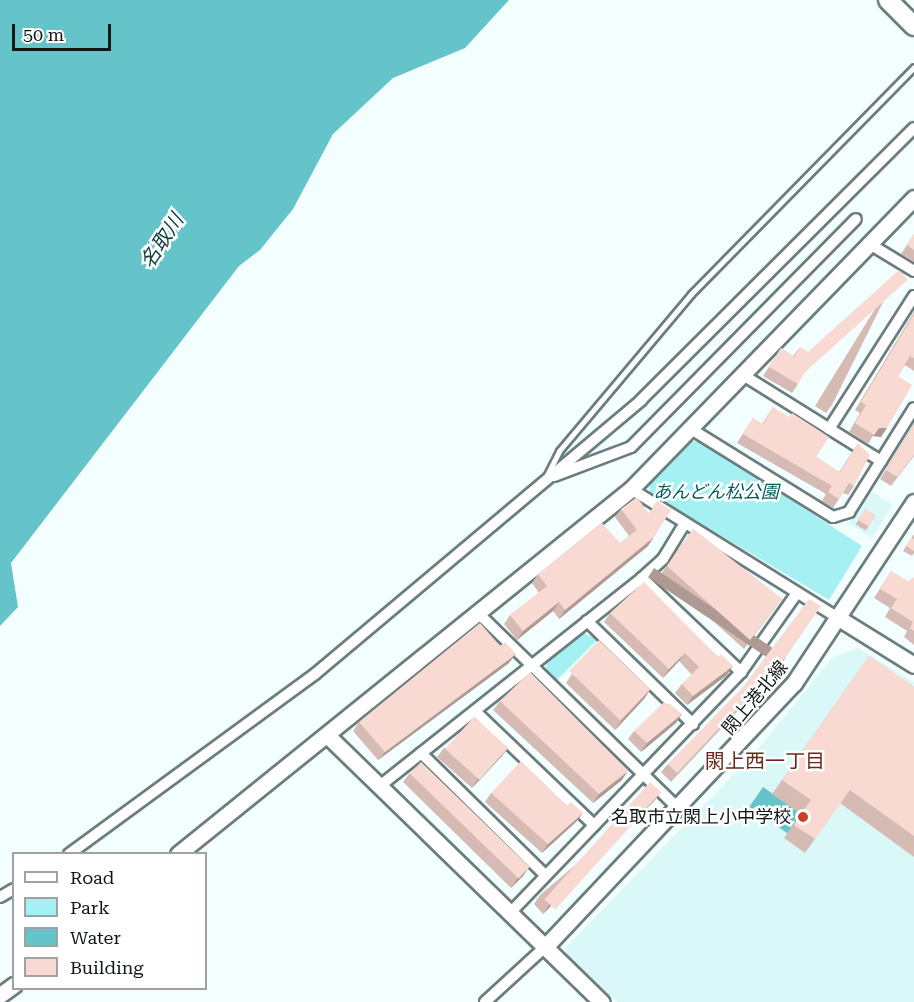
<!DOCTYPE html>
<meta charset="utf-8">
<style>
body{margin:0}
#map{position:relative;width:914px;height:1002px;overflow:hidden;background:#f3feff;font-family:"Roboto Serif","Noto Sans JP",serif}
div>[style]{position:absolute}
.built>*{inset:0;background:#dbf8f9;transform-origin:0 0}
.green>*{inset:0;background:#a4f0f3}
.water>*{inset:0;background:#64c4c9;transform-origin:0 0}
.roads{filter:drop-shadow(2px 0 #6c7d7e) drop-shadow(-2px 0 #6c7d7e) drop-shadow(0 2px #6c7d7e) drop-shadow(0 -2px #6c7d7e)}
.lane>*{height:5px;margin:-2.5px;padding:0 2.5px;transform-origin:2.5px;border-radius:2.5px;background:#fff}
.street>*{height:10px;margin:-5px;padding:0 5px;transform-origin:5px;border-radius:5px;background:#fff}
.secondary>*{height:15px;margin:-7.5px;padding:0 7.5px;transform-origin:7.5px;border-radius:7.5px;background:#fff}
.primary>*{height:18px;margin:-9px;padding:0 9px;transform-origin:9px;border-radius:9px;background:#fff}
.wall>*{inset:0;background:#d6bbb5;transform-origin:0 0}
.shaded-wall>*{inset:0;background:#ae9993;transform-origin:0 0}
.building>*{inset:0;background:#f9dad2;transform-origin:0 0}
.dots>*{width:16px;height:16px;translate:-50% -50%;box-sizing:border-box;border:3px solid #fff;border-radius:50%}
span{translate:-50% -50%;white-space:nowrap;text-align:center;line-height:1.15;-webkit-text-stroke:5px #fff;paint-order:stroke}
.park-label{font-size:18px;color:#005b5e;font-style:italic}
.street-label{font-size:18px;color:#101717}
.poi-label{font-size:18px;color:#101717}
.right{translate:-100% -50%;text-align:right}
.water-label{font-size:20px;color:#144143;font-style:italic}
.neighbourhood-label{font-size:20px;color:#6b281a}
.legend{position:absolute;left:12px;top:852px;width:195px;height:138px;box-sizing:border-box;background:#fff;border:2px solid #9fa2a2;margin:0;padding:8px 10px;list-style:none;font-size:18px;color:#101717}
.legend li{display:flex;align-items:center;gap:12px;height:30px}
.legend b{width:30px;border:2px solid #9fa2a2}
.scale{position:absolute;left:12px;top:24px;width:99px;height:27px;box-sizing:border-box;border:3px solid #101717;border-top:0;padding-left:8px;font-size:18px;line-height:21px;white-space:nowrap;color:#101717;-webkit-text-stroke:4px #fff;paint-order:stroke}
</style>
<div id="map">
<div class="built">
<div style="left:869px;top:490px;width:28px;height:39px;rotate:32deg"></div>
<div style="clip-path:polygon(858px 648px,914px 682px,914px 1002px,617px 1002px,566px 955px,567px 946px,754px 754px,832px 658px)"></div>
</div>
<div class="green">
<div style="clip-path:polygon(700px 441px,862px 546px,829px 600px,650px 493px,649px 483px,690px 442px)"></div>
<div style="clip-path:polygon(582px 633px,598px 639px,556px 681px,546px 670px,547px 661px)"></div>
</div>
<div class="water">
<div style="clip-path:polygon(0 0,509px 0,465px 48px,393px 78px,333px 134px,293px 209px,260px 250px,239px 266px,11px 563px,18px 607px,0 626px)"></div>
<div style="left:763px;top:787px;width:47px;height:24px;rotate:35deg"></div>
</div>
<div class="roads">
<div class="lane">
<div style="left:547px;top:475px;width:27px;rotate:-63deg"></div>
<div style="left:559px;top:451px;width:205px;rotate:-49.9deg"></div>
<div style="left:691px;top:294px;width:318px;rotate:-45.5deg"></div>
</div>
<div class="street">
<div style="left:868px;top:243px;width:54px;rotate:31.3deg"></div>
<div style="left:691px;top:429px;width:167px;rotate:31.8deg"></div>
<div style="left:833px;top:517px;width:17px;rotate:-17deg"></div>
<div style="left:849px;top:512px;width:60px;rotate:-57.9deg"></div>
<div style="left:881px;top:461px;width:163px;rotate:-148.1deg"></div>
<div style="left:829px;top:429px;width:158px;rotate:-57.4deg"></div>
<div style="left:881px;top:461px;width:62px;rotate:-58.1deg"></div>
<div style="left:554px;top:476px;width:82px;rotate:-20.6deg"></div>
<div style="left:631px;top:447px;width:320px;rotate:-45.4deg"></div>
<div style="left:631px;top:489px;width:246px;rotate:31.9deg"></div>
<div style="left:642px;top:578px;width:137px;rotate:43.5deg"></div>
<div style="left:479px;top:614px;width:279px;rotate:44.3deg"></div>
<div style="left:587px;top:621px;width:148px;rotate:44.2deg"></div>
<div style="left:475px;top:711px;width:165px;rotate:43.8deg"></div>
<div style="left:421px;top:753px;width:174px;rotate:44.5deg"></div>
<div style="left:381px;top:785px;width:333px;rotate:-38.4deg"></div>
<div style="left:642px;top:578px;width:28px;rotate:-42deg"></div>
<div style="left:663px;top:559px;width:42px;rotate:-58.6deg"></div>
<div style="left:69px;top:854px;width:305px;rotate:-36.2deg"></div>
<div style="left:315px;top:674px;width:426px;rotate:-40deg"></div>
<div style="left:641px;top:400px;width:385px;rotate:-44.9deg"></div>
<div style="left:0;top:897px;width:16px;rotate:-30deg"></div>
<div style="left:511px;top:912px;width:332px;rotate:-46.2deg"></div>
<div style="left:741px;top:672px;width:97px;rotate:-54.7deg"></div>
<div style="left:485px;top:1002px;width:81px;rotate:-42.5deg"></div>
</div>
<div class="secondary">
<div style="left:840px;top:619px;width:87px;rotate:31.9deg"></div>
<div style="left:327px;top:735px;width:383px;rotate:44.2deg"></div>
<div style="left:178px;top:854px;width:582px;rotate:-38.86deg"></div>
<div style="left:631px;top:489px;width:406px;rotate:-45.8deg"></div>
<div style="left:545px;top:947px;width:363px;rotate:-46.7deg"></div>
<div style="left:794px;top:683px;width:217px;rotate:-56.5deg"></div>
<div style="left:0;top:995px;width:17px;rotate:-36deg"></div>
</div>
<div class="primary">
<div style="left:888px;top:0;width:37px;rotate:45deg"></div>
</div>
</div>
<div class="wall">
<div style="clip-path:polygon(914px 234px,914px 262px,901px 254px)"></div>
<div style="clip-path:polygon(899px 270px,832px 405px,826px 413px,815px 406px)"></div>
<div style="clip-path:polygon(914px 312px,914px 371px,905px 365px,898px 376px,881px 437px,873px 436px,868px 444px,849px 432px,860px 413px,855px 410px)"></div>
<div style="clip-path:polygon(800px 347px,798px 384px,792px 393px,763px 376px,781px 348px,793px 356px)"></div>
<div style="clip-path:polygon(773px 407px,816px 457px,839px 472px,858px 443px,854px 486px,848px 495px,843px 493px,833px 508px,822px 501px,826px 494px,737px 443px,753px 418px,762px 424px)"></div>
<div style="clip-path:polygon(914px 424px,914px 456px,891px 486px,880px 479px)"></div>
<div style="clip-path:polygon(657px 501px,648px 546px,559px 619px,553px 611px,517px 640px,504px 624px,510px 615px,539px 593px,532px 583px,538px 574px,620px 543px,629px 536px,615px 517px,621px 509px,649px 514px)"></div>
<div style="left:865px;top:509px;width:12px;height:18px;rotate:31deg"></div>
<div style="clip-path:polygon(693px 529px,782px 599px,744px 649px,661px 574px)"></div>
<div style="clip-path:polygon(914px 534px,914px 553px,912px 556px,903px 551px)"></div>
<div style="clip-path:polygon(891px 571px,908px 582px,914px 578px,914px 645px,904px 637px,907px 631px,885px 617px,890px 608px,874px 598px)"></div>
<div style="clip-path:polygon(610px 613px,718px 657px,727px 675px,687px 705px,675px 693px,682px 684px,692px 675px,679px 661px,663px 678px,604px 622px)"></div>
<div style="clip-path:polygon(869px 656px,914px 687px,914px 857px,840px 803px,805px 853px,784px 838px,801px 814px,772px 794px)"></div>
<div style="clip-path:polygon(509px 663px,378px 760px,353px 731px,359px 722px)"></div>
<div style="clip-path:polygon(780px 666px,671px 782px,661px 772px,668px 764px)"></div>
<div style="clip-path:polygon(572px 674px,650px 690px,644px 699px,615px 730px,566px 683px)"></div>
<div style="clip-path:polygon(500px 701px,622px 780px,593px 803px,493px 710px)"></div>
<div style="clip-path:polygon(676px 723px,641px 752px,628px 739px,634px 731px)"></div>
<div style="clip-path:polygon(444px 748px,508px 748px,501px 757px,472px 788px,437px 757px)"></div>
<div style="clip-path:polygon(410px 773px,529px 867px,523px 876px,511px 888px,403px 782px)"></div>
<div style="clip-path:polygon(661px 792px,654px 801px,543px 914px,534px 904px,540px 895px)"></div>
<div style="clip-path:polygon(491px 793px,567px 806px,583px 813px,576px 822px,542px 853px,485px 802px)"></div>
</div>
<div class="shaded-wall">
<div style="clip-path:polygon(879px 428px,887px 428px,881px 437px,873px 436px)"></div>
<div style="clip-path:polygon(654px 537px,648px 546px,559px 619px,565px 610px)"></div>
<div style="clip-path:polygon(559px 602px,553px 611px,517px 640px,523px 631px)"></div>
<div style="clip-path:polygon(685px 653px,679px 661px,663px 678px,669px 669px)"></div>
<div style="clip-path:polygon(516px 654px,509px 663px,378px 760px,385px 752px)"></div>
<div style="left:786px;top:657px;width:11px;height:159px;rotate:124deg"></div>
<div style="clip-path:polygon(733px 666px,727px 675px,687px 705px,693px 696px)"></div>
<div style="clip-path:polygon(650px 690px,644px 699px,615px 730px,621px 721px)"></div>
<div style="clip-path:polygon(682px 714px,676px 723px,641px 752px,647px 743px)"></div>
<div style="clip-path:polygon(508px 748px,501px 757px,472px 788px,478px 779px)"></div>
<div style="clip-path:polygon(628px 771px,622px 780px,593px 803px,599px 794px)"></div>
<div style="clip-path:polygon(661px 792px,654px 801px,543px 914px,549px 905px)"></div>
<div style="clip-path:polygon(583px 813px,576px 822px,542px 853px,548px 844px)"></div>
<div style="clip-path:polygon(529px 867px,523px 876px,511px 888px,517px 879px)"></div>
</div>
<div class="building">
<div style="clip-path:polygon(914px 234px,914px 250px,907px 245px)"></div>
<div style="left:899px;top:270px;width:13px;height:150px;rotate:48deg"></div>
<div style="clip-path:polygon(914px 314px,914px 358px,910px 356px,898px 376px,912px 385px,887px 428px,879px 428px,874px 435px,855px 423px,866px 405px,861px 402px)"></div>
<div style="clip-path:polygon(800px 347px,815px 356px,798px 384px,769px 367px,781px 348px,794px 357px)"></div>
<div style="clip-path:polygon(773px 407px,789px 417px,792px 413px,829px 437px,816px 457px,840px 472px,858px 443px,870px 455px,854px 486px,849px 483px,839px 499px,828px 492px,832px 486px,743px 434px,753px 418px,763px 424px)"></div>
<div style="clip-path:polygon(914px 425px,914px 455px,897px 477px,886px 470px)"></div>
<div style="clip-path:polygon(637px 497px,649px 514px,657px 501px,671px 510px,654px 537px,565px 610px,559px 602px,523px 631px,510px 615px,547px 586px,538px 574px,602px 523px,620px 543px,637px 530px,621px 509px)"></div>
<div style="left:865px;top:509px;width:12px;height:13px;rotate:31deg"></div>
<div style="clip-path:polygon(693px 529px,782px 599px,750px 640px,667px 566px)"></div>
<div style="clip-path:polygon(911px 538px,914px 539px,914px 551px,906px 546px)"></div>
<div style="clip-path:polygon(891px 571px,909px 582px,912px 577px,914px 578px,914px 631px,910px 628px,913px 622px,891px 608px,897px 599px,880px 589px)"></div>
<div style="clip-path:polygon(644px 582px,718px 657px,721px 654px,733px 666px,693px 696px,682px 684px,699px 667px,685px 653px,669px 669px,610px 613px)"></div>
<div style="clip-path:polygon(809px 599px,821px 606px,786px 657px,677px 773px,668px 764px,743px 687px)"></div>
<div style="clip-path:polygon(480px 623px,500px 646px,505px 642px,516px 654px,385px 752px,359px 722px)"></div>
<div style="left:599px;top:640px;width:71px;height:43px;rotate:44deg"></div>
<div style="clip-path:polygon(869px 656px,914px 687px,914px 836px,850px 790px,815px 839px,794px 825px,811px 800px,782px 780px)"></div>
<div style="clip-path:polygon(530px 672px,628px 771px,599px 794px,500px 701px)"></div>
<div style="clip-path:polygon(663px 703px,670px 704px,682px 714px,647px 743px,634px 731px)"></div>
<div style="left:474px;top:717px;width:46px;height:43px;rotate:42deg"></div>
<div style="clip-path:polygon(521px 761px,567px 806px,571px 802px,583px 813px,548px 844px,491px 793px)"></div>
<div style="left:421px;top:762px;width:151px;height:16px;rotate:44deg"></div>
<div style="left:650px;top:782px;width:15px;height:158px;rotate:42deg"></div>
</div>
<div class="dots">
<div style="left:803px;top:817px;background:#ca4023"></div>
</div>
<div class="park-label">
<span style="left:716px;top:492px">あんどん松公園</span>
</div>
<div class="street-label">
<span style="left:755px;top:698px;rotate:-50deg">閖上港北線</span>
</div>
<div class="poi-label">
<span class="right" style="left:791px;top:817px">名取市立閖上小中学校</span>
</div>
<div class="water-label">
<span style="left:162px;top:241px;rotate:-57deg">名取川</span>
</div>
<div class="neighbourhood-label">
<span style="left:765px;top:761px">閖上西一丁目</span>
</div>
<ul class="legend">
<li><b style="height:8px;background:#fff"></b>Road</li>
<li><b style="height:16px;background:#a4f0f3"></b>Park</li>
<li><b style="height:16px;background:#64c4c9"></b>Water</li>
<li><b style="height:16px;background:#f9dad2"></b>Building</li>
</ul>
<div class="scale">50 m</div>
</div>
